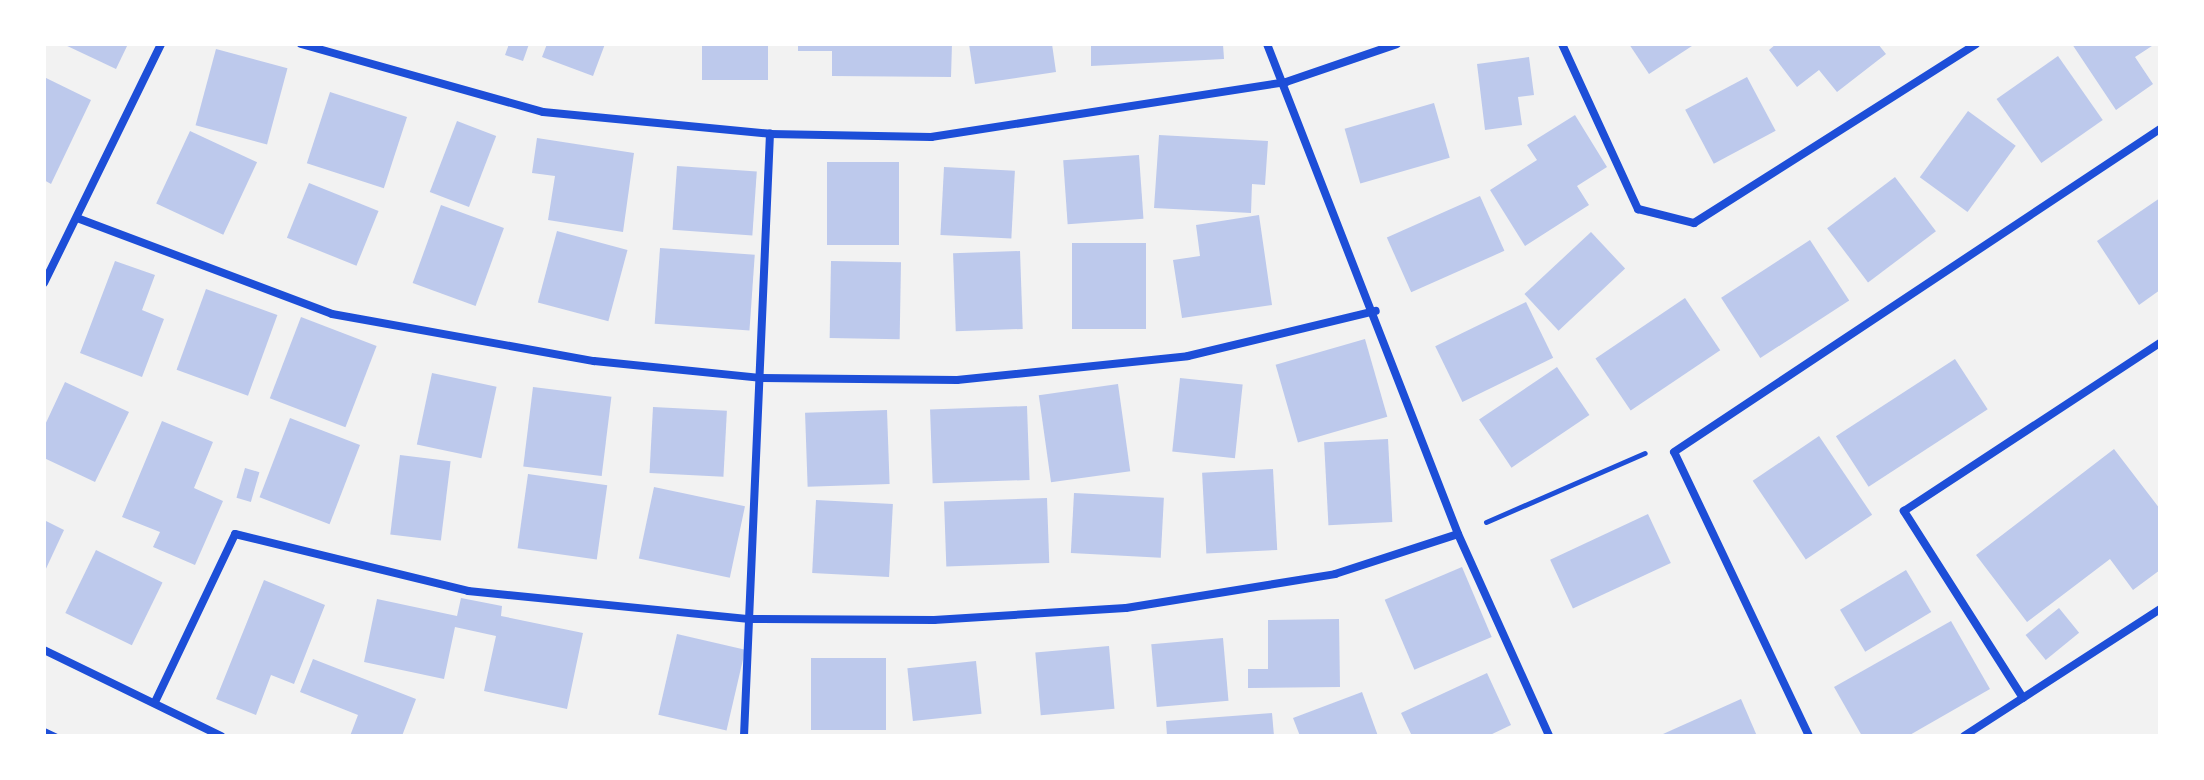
<!DOCTYPE html>
<style>
body{margin:0}
#map{position:relative;width:2204px;height:780px;overflow:hidden;background:#f2f2f2;font-family:Barlow,sans-serif}
div>[style]{position:absolute}
.building>*{inset:0;background:#bdc9ec;transform-origin:0 0}
.path>*{height:5px;margin:-2.5px;padding:0 2.5px;transform-origin:2.5px;border-radius:2.5px;background:#1d4ed8}
.minor>*{height:8px;margin:-4px;padding:0 4px;transform-origin:4px;border-radius:4px;background:#1d4ed8}
span{translate:-50% -50%;white-space:nowrap;text-align:center;line-height:1.15;-webkit-text-stroke:6px #fff;paint-order:stroke}
.frame{position:absolute;inset:0;border:46px solid #fff;pointer-events:none}
</style>
<div id="map">
<div class="building">
<div style="clip-path:polygon(63px 44px,128px 44px,116px 69px)"></div>
<div style="clip-path:polygon(509px 44px,529px 44px,523px 61px,505px 55px)"></div>
<div style="clip-path:polygon(547px 44px,605px 44px,593px 76px,542px 57px)"></div>
<div style="left:702px;top:44px;width:66px;height:36px"></div>
<div style="clip-path:polygon(798px 44px,952px 44px,951px 77px,832px 76px,832px 51px,798px 51px)"></div>
<div style="clip-path:polygon(969px 44px,1052px 44px,1056px 72px,975px 84px)"></div>
<div style="clip-path:polygon(1091px 44px,1223px 44px,1224px 59px,1091px 66px)"></div>
<div style="clip-path:polygon(1629px 44px,1695px 44px,1649px 74px)"></div>
<div style="clip-path:polygon(1776px 44px,1878px 44px,1886px 54px,1837px 92px,1819px 70px,1797px 87px,1769px 50px)"></div>
<div style="clip-path:polygon(2072px 44px,2155px 44px,2135px 57px,2153px 84px,2116px 110px)"></div>
<div style="left:216px;top:49px;width:74px;height:79px;rotate:15deg"></div>
<div style="left:2058px;top:56px;width:78px;height:75px;rotate:55deg"></div>
<div style="clip-path:polygon(1529px 57px,1534px 95px,1518px 97px,1522px 125px,1485px 130px,1477px 64px)"></div>
<div style="clip-path:polygon(44px 77px,91px 100px,51px 184px,44px 180px)"></div>
<div style="left:1747px;top:77px;width:61px;height:70px;rotate:62deg"></div>
<div style="left:330px;top:92px;width:81px;height:75px;rotate:18deg"></div>
<div style="left:1434px;top:103px;width:57px;height:93px;rotate:74deg"></div>
<div style="left:1968px;top:111px;width:59px;height:82px;rotate:36deg"></div>
<div style="clip-path:polygon(1575px 115px,1607px 167px,1577px 186px,1589px 205px,1525px 246px,1490px 190px,1537px 160px,1527px 145px)"></div>
<div style="left:457px;top:121px;width:42px;height:76px;rotate:21deg"></div>
<div style="left:190px;top:131px;width:74px;height:80px;rotate:25deg"></div>
<div style="clip-path:polygon(1159px 135px,1268px 141px,1265px 185px,1252px 184px,1251px 213px,1154px 208px)"></div>
<div style="clip-path:polygon(537px 138px,634px 153px,623px 232px,548px 220px,555px 176px,532px 173px)"></div>
<div style="left:1139px;top:155px;width:64px;height:76px;rotate:86deg"></div>
<div style="left:827px;top:162px;width:72px;height:83px"></div>
<div style="left:677px;top:166px;width:80px;height:64px;rotate:4deg"></div>
<div style="left:944px;top:167px;width:71px;height:68px;rotate:3deg"></div>
<div style="left:1895px;top:177px;width:68px;height:85px;rotate:53deg"></div>
<div style="left:309px;top:183px;width:75px;height:59px;rotate:22deg"></div>
<div style="left:1480px;top:196px;width:60px;height:102px;rotate:66deg"></div>
<div style="clip-path:polygon(2160px 198px,2160px 290px,2139px 305px,2097px 241px)"></div>
<div style="left:441px;top:205px;width:67px;height:83px;rotate:20deg"></div>
<div style="clip-path:polygon(1259px 215px,1272px 305px,1182px 318px,1173px 260px,1200px 256px,1196px 225px)"></div>
<div style="left:557px;top:231px;width:73px;height:74px;rotate:15deg"></div>
<div style="left:1591px;top:232px;width:50px;height:91px;rotate:47deg"></div>
<div style="left:1810px;top:240px;width:72px;height:106px;rotate:57deg"></div>
<div style="left:1146px;top:243px;width:86px;height:74px;rotate:90deg"></div>
<div style="left:660px;top:248px;width:95px;height:76px;rotate:4deg"></div>
<div style="left:1020px;top:251px;width:78px;height:67px;rotate:88deg"></div>
<div style="clip-path:polygon(115px 261px,155px 275px,142px 310px,164px 319px,142px 377px,80px 353px)"></div>
<div style="left:831px;top:261px;width:70px;height:77px;rotate:1deg"></div>
<div style="left:206px;top:289px;width:76px;height:86px;rotate:20deg"></div>
<div style="left:1685px;top:298px;width:63px;height:108px;rotate:56deg"></div>
<div style="left:1526px;top:302px;width:62px;height:101px;rotate:64deg"></div>
<div style="left:301px;top:317px;width:81px;height:87px;rotate:21deg"></div>
<div style="left:1365px;top:339px;width:81px;height:93px;rotate:74deg"></div>
<div style="left:1955px;top:359px;width:60px;height:142px;rotate:57deg"></div>
<div style="left:1557px;top:367px;width:58px;height:94px;rotate:56deg"></div>
<div style="left:432px;top:373px;width:66px;height:73px;rotate:12deg"></div>
<div style="left:1180px;top:378px;width:63px;height:74px;rotate:6deg"></div>
<div style="clip-path:polygon(65px 382px,129px 412px,95px 482px,44px 458px,44px 427px)"></div>
<div style="left:1118px;top:384px;width:88px;height:80px;rotate:82deg"></div>
<div style="left:533px;top:387px;width:79px;height:80px;rotate:7deg"></div>
<div style="left:1027px;top:406px;width:74px;height:97px;rotate:88deg"></div>
<div style="left:653px;top:407px;width:74px;height:66px;rotate:3deg"></div>
<div style="left:887px;top:410px;width:74px;height:82px;rotate:88deg"></div>
<div style="left:290px;top:418px;width:75px;height:85px;rotate:21deg"></div>
<div style="clip-path:polygon(162px 421px,213px 442px,194px 488px,223px 501px,195px 565px,153px 547px,160px 532px,122px 517px)"></div>
<div style="left:1819px;top:436px;width:95px;height:80px;rotate:56deg"></div>
<div style="left:1388px;top:439px;width:83px;height:64px;rotate:87deg"></div>
<div style="clip-path:polygon(2114px 449px,2160px 509px,2160px 570px,2133px 590px,2110px 559px,2027px 622px,1976px 555px)"></div>
<div style="left:400px;top:455px;width:51px;height:80px;rotate:7deg"></div>
<div style="left:245px;top:468px;width:15px;height:31px;rotate:16deg"></div>
<div style="left:1273px;top:469px;width:81px;height:71px;rotate:87deg"></div>
<div style="left:528px;top:474px;width:80px;height:75px;rotate:8deg"></div>
<div style="left:654px;top:487px;width:93px;height:73px;rotate:12deg"></div>
<div style="left:1074px;top:493px;width:90px;height:60px;rotate:3deg"></div>
<div style="left:1047px;top:498px;width:65px;height:103px;rotate:88deg"></div>
<div style="left:816px;top:500px;width:77px;height:73px;rotate:3deg"></div>
<div style="left:1648px;top:514px;width:54px;height:108px;rotate:65deg"></div>
<div style="clip-path:polygon(44px 520px,64px 530px,44px 573px)"></div>
<div style="left:96px;top:550px;width:74px;height:70px;rotate:26deg"></div>
<div style="left:1462px;top:567px;width:76px;height:84px;rotate:67deg"></div>
<div style="left:1906px;top:570px;width:49px;height:77px;rotate:59deg"></div>
<div style="clip-path:polygon(264px 580px,325px 605px,294px 684px,271px 675px,256px 715px,216px 699px)"></div>
<div style="clip-path:polygon(461px 598px,502px 606px,501px 616px,583px 633px,567px 709px,484px 691px,496px 636px,455px 627px,444px 679px,364px 662px,377px 599px,457px 616px)"></div>
<div style="left:2059px;top:608px;width:32px;height:43px;rotate:51deg"></div>
<div style="clip-path:polygon(1339px 619px,1340px 687px,1248px 688px,1248px 669px,1268px 669px,1268px 620px)"></div>
<div style="clip-path:polygon(1951px 621px,1990px 689px,1908px 736px,1862px 736px,1834px 687px)"></div>
<div style="left:677px;top:634px;width:70px;height:83px;rotate:13deg"></div>
<div style="left:1223px;top:638px;width:63px;height:72px;rotate:85deg"></div>
<div style="left:1109px;top:646px;width:63px;height:74px;rotate:85deg"></div>
<div style="left:811px;top:658px;width:75px;height:72px"></div>
<div style="clip-path:polygon(313px 659px,416px 699px,402px 736px,350px 736px,358px 715px,300px 692px)"></div>
<div style="left:976px;top:661px;width:53px;height:69px;rotate:84deg"></div>
<div style="clip-path:polygon(1487px 673px,1511px 725px,1488px 736px,1412px 736px,1401px 713px)"></div>
<div style="clip-path:polygon(1362px 692px,1378px 736px,1300px 736px,1293px 718px)"></div>
<div style="clip-path:polygon(1741px 699px,1757px 736px,1664px 736px,1663px 734px)"></div>
<div style="clip-path:polygon(1272px 713px,1274px 736px,1167px 736px,1166px 721px)"></div>
</div>
<div class="path">
<div style="left:1486px;top:522px;width:173px;rotate:-23.5deg"></div>
<div style="left:44px;top:730px;width:14px;rotate:25deg"></div>
</div>
<div class="minor">
<div style="left:301px;top:44px;width:251px;rotate:15.7deg"></div>
<div style="left:543px;top:112px;width:228px;rotate:5.5deg"></div>
<div style="left:770px;top:134px;width:161px;rotate:1.1deg"></div>
<div style="left:931px;top:137px;width:359px;rotate:-8.8deg"></div>
<div style="left:1286px;top:82px;width:117px;rotate:-18.9deg"></div>
<div style="left:1267px;top:44px;width:526px;rotate:68.7deg"></div>
<div style="left:1458px;top:534px;width:222px;rotate:65.7deg"></div>
<div style="left:1562px;top:44px;width:182px;rotate:65.3deg"></div>
<div style="left:1638px;top:209px;width:58px;rotate:14deg"></div>
<div style="left:1694px;top:223px;width:334px;rotate:-32.4deg"></div>
<div style="left:77px;top:218px;width:272px;rotate:20.6deg"></div>
<div style="left:332px;top:314px;width:266px;rotate:10.2deg"></div>
<div style="left:594px;top:361px;width:167px;rotate:5.8deg"></div>
<div style="left:760px;top:378px;width:197px;rotate:0.6deg"></div>
<div style="left:957px;top:380px;width:232px;rotate:-5.9deg"></div>
<div style="left:1188px;top:356px;width:193px;rotate:-13.5deg"></div>
<div style="left:44px;top:283px;width:266px;rotate:-63.9deg"></div>
<div style="left:44px;top:650px;width:197px;rotate:25.9deg"></div>
<div style="left:2023px;top:698px;width:222px;rotate:-122.5deg"></div>
<div style="left:1904px;top:511px;width:306px;rotate:-33.3deg"></div>
<div style="left:155px;top:702px;width:186px;rotate:-64.5deg"></div>
<div style="left:235px;top:534px;width:240px;rotate:13.7deg"></div>
<div style="left:468px;top:591px;width:283px;rotate:5.7deg"></div>
<div style="left:750px;top:619px;width:184px;rotate:0.3deg"></div>
<div style="left:934px;top:620px;width:192px;rotate:-3.6deg"></div>
<div style="left:1126px;top:608px;width:212px;rotate:-9.2deg"></div>
<div style="left:1335px;top:574px;width:129px;rotate:-18deg"></div>
<div style="left:744px;top:736px;width:603px;rotate:-87.53deg"></div>
<div style="left:1809px;top:736px;width:314px;rotate:-115.4deg"></div>
<div style="left:1674px;top:452px;width:584px;rotate:-33.61deg"></div>
<div style="left:1964px;top:736px;width:234px;rotate:-32.9deg"></div>
</div>
<div class="frame"></div>
</div>
